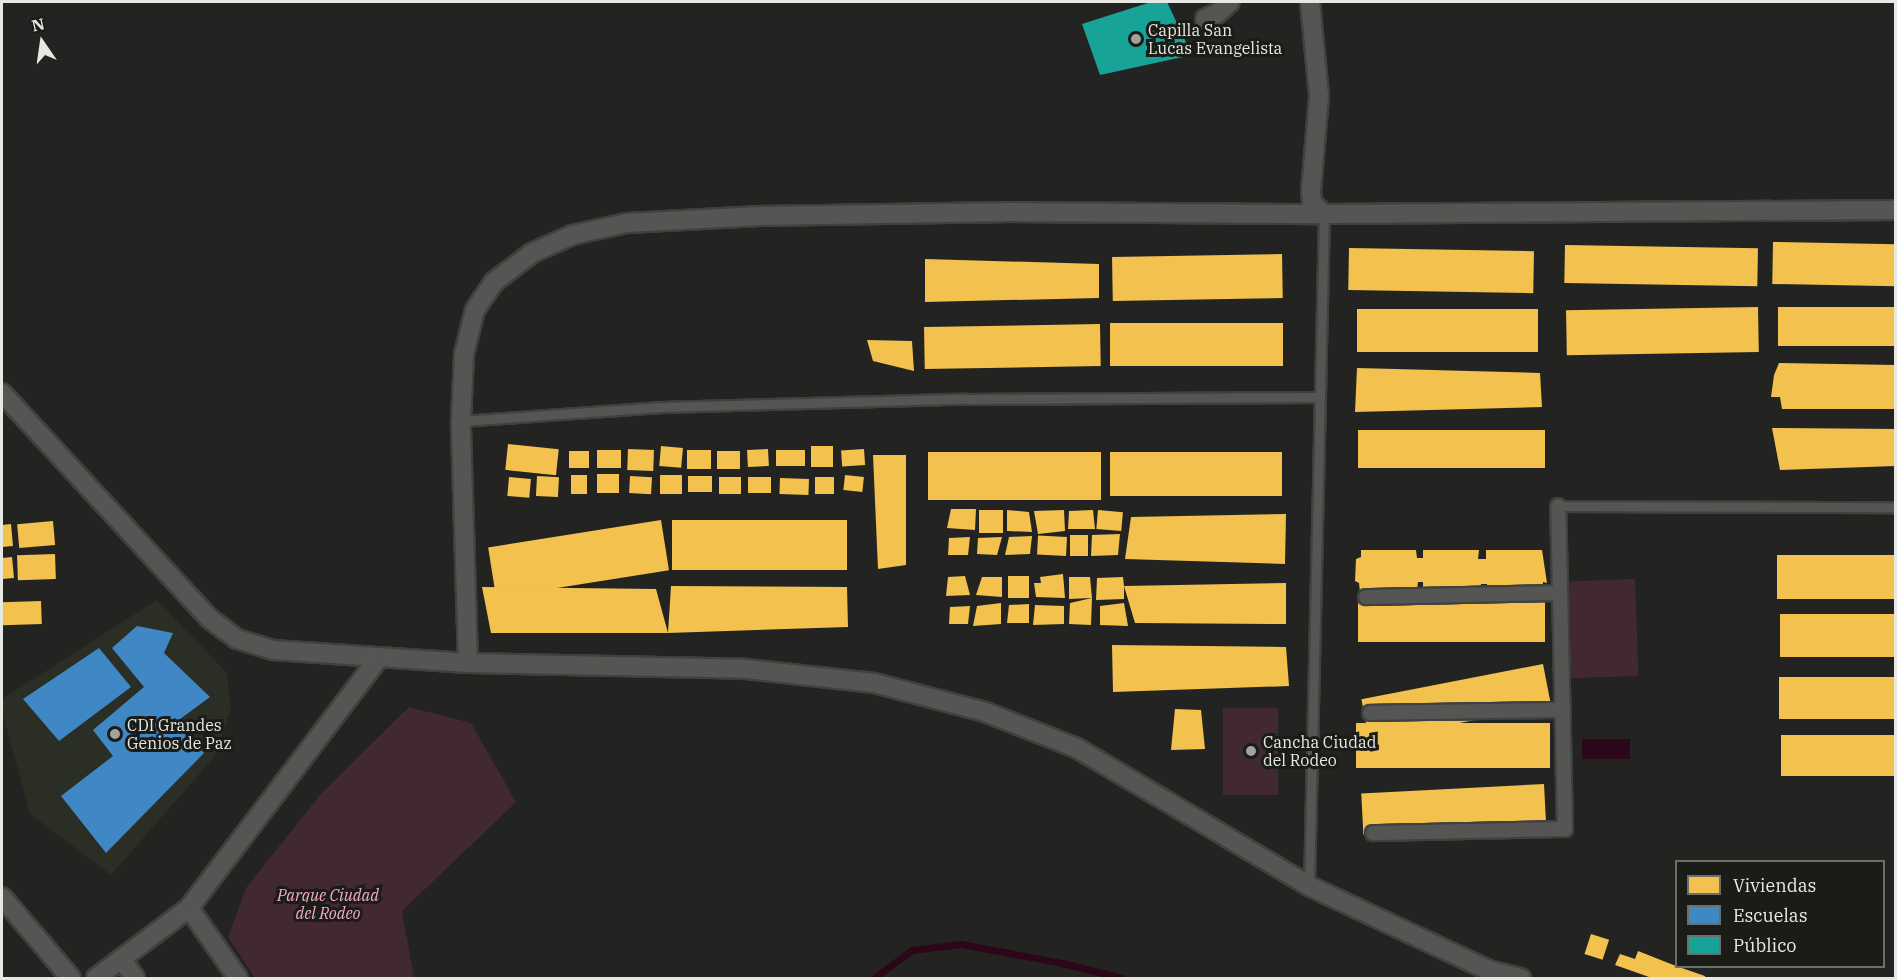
<!DOCTYPE html>
<meta charset="utf-8">
<style>
body{margin:0}
#map{position:relative;width:1897px;height:980px;overflow:hidden;background:#232421;font-family:"IBM Plex Serif",serif}
div>[style]{position:absolute}
.built>*{inset:0;background:#2a2e25}
.green>*{inset:0;background:#422832;transform-origin:0 0}
.water>*{inset:0;background:#2b0719;transform-origin:0 0}
.homes>*{inset:0;background:#f2c14e;transform-origin:0 0}
.schools>*{inset:0;background:#3f88c5}
.public>*{inset:0;background:#17a398}
.stream>*{height:7px;margin:-3.5px;padding:0 3.5px;transform-origin:3.5px;border-radius:3.5px;background:#2b0719}
.roads{filter:drop-shadow(2px 0 #40413e) drop-shadow(-2px 0 #40413e) drop-shadow(0 2px #40413e) drop-shadow(0 -2px #40413e)}
.service>*{height:9px;margin:-4.5px;padding:0 4.5px;transform-origin:4.5px;border-radius:4.5px;background:#555654}
.pedestrian>*{height:14px;margin:-7px;padding:0 7px;transform-origin:7px;border-radius:7px;background:#555654}
.minor>*{height:18px;margin:-9px;padding:0 9px;transform-origin:9px;border-radius:9px;background:#555654}
.dots>*{width:16px;height:16px;translate:-50% -50%;box-sizing:border-box;border:3px solid #1a1c17;border-radius:50%}
span{translate:-50% -50%;white-space:nowrap;text-align:center;line-height:1.15;-webkit-text-stroke:6px #1a1c17;paint-order:stroke}
.poi-label{font-size:16px;color:#e6e8e4}
.left{translate:0 -50%;text-align:left}
.park-label{font-size:16px;color:#f6a8c6;font-style:italic}
.frame{position:absolute;inset:0;border:3px solid #e6e8e4;pointer-events:none}
.legend{position:absolute;left:1675px;top:860px;width:210px;height:108px;box-sizing:border-box;background:#1a1c17;border:2px solid #6c6e69;margin:0;padding:8px 10px;list-style:none;font-size:18px;color:#e6e8e4}
.legend li{display:flex;align-items:center;gap:12px;height:30px}
.legend b{width:30px;border:2px solid #6c6e69}
.north{position:absolute;left:12px;top:12px;width:60px;height:60px;-webkit-text-stroke:4px #1a1c17;paint-order:stroke;rotate:347deg;font-size:16px;font-weight:700;line-height:24px;text-align:center;color:#e6e8e4}
.north::after{content:'';display:block;margin:auto;width:21px;height:27px;background:#e6e8e4;clip-path:polygon(50% 0,100% 100%,50% 72%,0 100%)}
</style>
<div id="map">
<div class="built">
<div style="clip-path:polygon(157px 600px,227px 673px,231px 709px,215px 756px,111px 875px,30px 814px,2px 711px,2px 699px)"></div>
</div>
<div class="green">
<div style="left:1635px;top:579px;width:97px;height:69px;rotate:88deg"></div>
<div style="clip-path:polygon(409px 707px,471px 723px,516px 802px,402px 911px,414px 978px,255px 978px,228px 937px,246px 888px,320px 795px)"></div>
<div style="left:1223px;top:708px;width:55px;height:87px"></div>
</div>
<div class="water">
<div style="left:1582px;top:739px;width:48px;height:20px"></div>
</div>
<div class="homes">
<div style="left:1773px;top:242px;width:123px;height:42px;rotate:1deg"></div>
<div style="left:1565px;top:245px;width:193px;height:38px;rotate:1deg"></div>
<div style="left:1349px;top:248px;width:185px;height:42px;rotate:1deg"></div>
<div style="left:1282px;top:254px;width:44px;height:170px;rotate:89deg"></div>
<div style="clip-path:polygon(925px 259px,1099px 264px,1099px 298px,925px 302px)"></div>
<div style="left:1758px;top:307px;width:45px;height:192px;rotate:89deg"></div>
<div style="left:1896px;top:307px;width:39px;height:118px;rotate:90deg"></div>
<div style="left:1538px;top:309px;width:43px;height:181px;rotate:90deg"></div>
<div style="left:1110px;top:323px;width:173px;height:43px"></div>
<div style="left:1100px;top:324px;width:42px;height:176px;rotate:89deg"></div>
<div style="clip-path:polygon(867px 340px,912px 341px,914px 371px,873px 361px)"></div>
<div style="clip-path:polygon(1779px 363px,1896px 365px,1896px 409px,1782px 409px,1780px 397px,1771px 397px,1774px 375px)"></div>
<div style="clip-path:polygon(1357px 368px,1540px 373px,1542px 407px,1355px 412px)"></div>
<div style="clip-path:polygon(1772px 428px,1896px 429px,1896px 466px,1780px 470px)"></div>
<div style="left:1358px;top:430px;width:187px;height:38px"></div>
<div style="left:508px;top:444px;width:51px;height:26px;rotate:6deg"></div>
<div style="left:661px;top:446px;width:22px;height:20px;rotate:5deg"></div>
<div style="left:811px;top:446px;width:22px;height:21px"></div>
<div style="left:628px;top:449px;width:26px;height:21px;rotate:2deg"></div>
<div style="left:768px;top:449px;width:17px;height:21px;rotate:87deg"></div>
<div style="left:864px;top:449px;width:16px;height:23px;rotate:86deg"></div>
<div style="left:597px;top:450px;width:24px;height:18px"></div>
<div style="left:687px;top:450px;width:24px;height:19px"></div>
<div style="left:776px;top:450px;width:29px;height:16px"></div>
<div style="left:569px;top:451px;width:20px;height:17px"></div>
<div style="left:717px;top:451px;width:23px;height:18px"></div>
<div style="left:928px;top:452px;width:173px;height:48px"></div>
<div style="left:1110px;top:452px;width:172px;height:44px"></div>
<div style="clip-path:polygon(873px 455px,906px 455px,906px 565px,878px 569px)"></div>
<div style="left:597px;top:474px;width:22px;height:19px"></div>
<div style="left:571px;top:475px;width:16px;height:19px"></div>
<div style="left:660px;top:475px;width:22px;height:19px"></div>
<div style="left:845px;top:475px;width:19px;height:15px;rotate:6deg"></div>
<div style="left:537px;top:476px;width:22px;height:20px;rotate:3deg"></div>
<div style="left:630px;top:476px;width:22px;height:17px;rotate:3deg"></div>
<div style="left:688px;top:476px;width:24px;height:16px"></div>
<div style="left:509px;top:477px;width:22px;height:19px;rotate:5deg"></div>
<div style="left:719px;top:477px;width:22px;height:17px"></div>
<div style="left:748px;top:477px;width:23px;height:16px"></div>
<div style="left:815px;top:477px;width:19px;height:17px"></div>
<div style="left:780px;top:478px;width:29px;height:16px;rotate:2deg"></div>
<div style="clip-path:polygon(951px 509px,976px 509px,975px 530px,947px 528px)"></div>
<div style="left:1003px;top:510px;width:23px;height:24px;rotate:90deg"></div>
<div style="clip-path:polygon(1007px 510px,1029px 512px,1032px 532px,1007px 531px)"></div>
<div style="clip-path:polygon(1064px 510px,1065px 531px,1038px 534px,1034px 511px)"></div>
<div style="clip-path:polygon(1093px 510px,1095px 529px,1068px 529px,1069px 511px)"></div>
<div style="left:1098px;top:510px;width:25px;height:19px;rotate:5deg"></div>
<div style="clip-path:polygon(1286px 514px,1285px 564px,1125px 559px,1131px 517px)"></div>
<div style="left:661px;top:520px;width:51px;height:175px;rotate:81deg"></div>
<div style="left:672px;top:520px;width:175px;height:50px"></div>
<div style="left:53px;top:521px;width:24px;height:36px;rotate:85deg"></div>
<div style="clip-path:polygon(11px 524px,13px 546px,2px 547px,2px 525px)"></div>
<div style="clip-path:polygon(1120px 534px,1118px 555px,1091px 556px,1092px 535px)"></div>
<div style="left:1070px;top:535px;width:18px;height:21px"></div>
<div style="clip-path:polygon(1032px 536px,1030px 554px,1005px 555px,1009px 537px)"></div>
<div style="clip-path:polygon(970px 537px,968px 555px,948px 555px,949px 538px)"></div>
<div style="clip-path:polygon(1002px 537px,997px 555px,977px 554px,978px 538px)"></div>
<div style="left:1067px;top:537px;width:19px;height:29px;rotate:93deg"></div>
<div style="clip-path:polygon(1361px 550px,1416px 550px,1417px 558px,1423px 558px,1423px 550px,1479px 550px,1478px 559px,1486px 559px,1486px 550px,1542px 550px,1547px 583px,1543px 582px,1542px 591px,1487px 590px,1487px 584px,1481px 584px,1480px 590px,1423px 589px,1423px 582px,1418px 582px,1417px 590px,1360px 592px,1359px 583px,1355px 581px,1356px 559px,1361px 557px)"></div>
<div style="left:55px;top:554px;width:25px;height:38px;rotate:88deg"></div>
<div style="left:1777px;top:555px;width:119px;height:44px"></div>
<div style="clip-path:polygon(12px 557px,14px 578px,2px 579px,2px 558px)"></div>
<div style="clip-path:polygon(1063px 574px,1065px 598px,1036px 597px,1034px 583px,1041px 583px,1040px 577px)"></div>
<div style="clip-path:polygon(965px 576px,970px 595px,946px 596px,948px 577px)"></div>
<div style="left:1029px;top:576px;width:22px;height:21px;rotate:90deg"></div>
<div style="clip-path:polygon(982px 577px,1002px 577px,1002px 597px,976px 595px)"></div>
<div style="clip-path:polygon(1069px 577px,1090px 577px,1092px 598px,1091px 625px,1069px 624px,1070px 603px,1092px 598px,1069px 599px)"></div>
<div style="clip-path:polygon(1123px 577px,1124px 586px,1286px 583px,1286px 624px,1135px 623px,1124px 586px,1124px 599px,1096px 600px,1097px 578px)"></div>
<div style="clip-path:polygon(671px 586px,847px 587px,848px 627px,668px 633px)"></div>
<div style="clip-path:polygon(482px 587px,656px 589px,668px 633px,491px 633px)"></div>
<div style="left:1358px;top:600px;width:187px;height:42px"></div>
<div style="left:41px;top:601px;width:23px;height:39px;rotate:88deg"></div>
<div style="clip-path:polygon(1001px 603px,1001px 624px,973px 626px,977px 606px)"></div>
<div style="clip-path:polygon(1124px 603px,1128px 626px,1100px 625px,1100px 606px)"></div>
<div style="clip-path:polygon(1029px 604px,1029px 623px,1007px 623px,1009px 605px)"></div>
<div style="clip-path:polygon(1035px 605px,1064px 606px,1064px 624px,1033px 625px)"></div>
<div style="clip-path:polygon(970px 606px,968px 624px,949px 624px,950px 607px)"></div>
<div style="left:1780px;top:614px;width:116px;height:43px"></div>
<div style="clip-path:polygon(1112px 645px,1286px 647px,1289px 686px,1113px 692px)"></div>
<div style="left:1543px;top:664px;width:42px;height:185px;rotate:79deg"></div>
<div style="left:1896px;top:677px;width:42px;height:117px;rotate:90deg"></div>
<div style="clip-path:polygon(1175px 709px,1201px 710px,1205px 749px,1171px 750px)"></div>
<div style="left:1356px;top:723px;width:194px;height:45px"></div>
<div style="left:1896px;top:735px;width:41px;height:115px;rotate:90deg"></div>
<div style="left:1544px;top:784px;width:41px;height:183px;rotate:87deg"></div>
<div style="left:1591px;top:934px;width:19px;height:21px;rotate:18deg"></div>
<div style="clip-path:polygon(1638px 951px,1676px 966px,1705px 976px,1705px 978px,1652px 978px,1615px 965px,1620px 954px,1635px 959px)"></div>
</div>
<div class="schools">
<div style="clip-path:polygon(137px 626px,173px 633px,164px 653px,210px 697px,176px 722px,204px 753px,106px 853px,61px 796px,113px 756px,93px 730px,144px 687px,112px 648px)"></div>
<div style="clip-path:polygon(99px 648px,131px 687px,59px 741px,23px 699px)"></div>
</div>
<div class="public">
<div style="clip-path:polygon(1151px 2px,1167px 2px,1192px 55px,1100px 75px,1082px 24px)"></div>
</div>
<div class="stream">
<div style="left:874px;top:978px;width:47px;rotate:-36.4deg"></div>
<div style="left:912px;top:950px;width:49px;rotate:-7deg"></div>
<div style="left:961px;top:944px;width:103px;rotate:10.7deg"></div>
<div style="left:1062px;top:963px;width:62px;rotate:14deg"></div>
</div>
<div class="roads">
<div class="service">
<div style="left:461px;top:421px;width:201px;rotate:-4deg"></div>
<div style="left:662px;top:407px;width:280px;rotate:-1.6deg"></div>
<div style="left:942px;top:399px;width:377px;rotate:-0.3deg"></div>
<div style="left:1558px;top:506px;width:338px;rotate:0.2deg"></div>
<div style="left:1309px;top:886px;width:672px;rotate:-88.72deg"></div>
</div>
<div class="pedestrian">
<div style="left:1366px;top:597px;width:194px;rotate:-1.2deg"></div>
<div style="left:1370px;top:713px;width:193px;rotate:-0.9deg"></div>
<div style="left:1373px;top:833px;width:192px;rotate:-1.2deg"></div>
<div style="left:1565px;top:829px;width:323px;rotate:-91.2deg"></div>
</div>
<div class="minor">
<div style="left:1310px;top:2px;width:94px;rotate:84.5deg"></div>
<div style="left:1319px;top:96px;width:95px;rotate:94.8deg"></div>
<div style="left:1311px;top:191px;width:12px;rotate:85deg"></div>
<div style="left:1312px;top:203px;width:16px;rotate:43deg"></div>
<div style="left:1205px;top:19px;width:14px;rotate:-25deg"></div>
<div style="left:1218px;top:13px;width:16px;rotate:-43deg"></div>
<div style="left:2px;top:393px;width:306px;rotate:47.4deg"></div>
<div style="left:209px;top:618px;width:35px;rotate:37deg"></div>
<div style="left:237px;top:639px;width:38px;rotate:17deg"></div>
<div style="left:273px;top:650px;width:195px;rotate:3.8deg"></div>
<div style="left:468px;top:663px;width:242px;rotate:-91.7deg"></div>
<div style="left:461px;top:421px;width:67px;rotate:-87.4deg"></div>
<div style="left:464px;top:354px;width:45px;rotate:-76deg"></div>
<div style="left:475px;top:310px;width:34px;rotate:-56deg"></div>
<div style="left:494px;top:282px;width:48px;rotate:-37.3deg"></div>
<div style="left:532px;top:253px;width:44px;rotate:-24.2deg"></div>
<div style="left:572px;top:235px;width:56px;rotate:-12.3deg"></div>
<div style="left:627px;top:223px;width:133px;rotate:-3deg"></div>
<div style="left:760px;top:216px;width:249px;rotate:-0.9deg"></div>
<div style="left:1009px;top:212px;width:315px;rotate:0.4deg"></div>
<div style="left:1324px;top:214px;width:572px;rotate:-0.4deg"></div>
<div style="left:468px;top:663px;width:278px;rotate:1.2deg"></div>
<div style="left:746px;top:669px;width:129px;rotate:6.2deg"></div>
<div style="left:874px;top:683px;width:115px;rotate:14.6deg"></div>
<div style="left:985px;top:712px;width:99px;rotate:21.4deg"></div>
<div style="left:1077px;top:748px;width:270px;rotate:30.7deg"></div>
<div style="left:1309px;top:886px;width:198px;rotate:25.1deg"></div>
<div style="left:1488px;top:970px;width:34px;rotate:14deg"></div>
<div style="left:2px;top:897px;width:106px;rotate:49.6deg"></div>
<div style="left:189px;top:908px;width:85px;rotate:55deg"></div>
<div style="left:122px;top:960px;width:22px;rotate:54deg"></div>
<div style="left:96px;top:978px;width:116px;rotate:-37deg"></div>
<div style="left:189px;top:908px;width:313px;rotate:-52.8deg"></div>
</div>
</div>
<div class="dots">
<div style="left:1136px;top:39px;background:#a2a3a0"></div>
<div style="left:115px;top:734px;background:#a2a3a0"></div>
<div style="left:1251px;top:751px;background:#a2a3a0"></div>
</div>
<div class="poi-label">
<span class="left" style="left:1148px;top:39px">Capilla San<br>Lucas Evangelista</span>
<span class="left" style="left:127px;top:734px">CDI Grandes<br>Genios de Paz</span>
<span class="left" style="left:1263px;top:751px">Cancha Ciudad<br>del Rodeo</span>
</div>
<div class="park-label">
<span style="left:328px;top:904px">Parque Ciudad<br>del Rodeo</span>
</div>
<div class="frame"></div>
<ul class="legend">
<li><b style="height:16px;background:#f2c14e"></b>Viviendas</li>
<li><b style="height:16px;background:#3f88c5"></b>Escuelas</li>
<li><b style="height:16px;background:#17a398"></b>Público</li>
</ul>
<div class="north">N</div>
</div>
